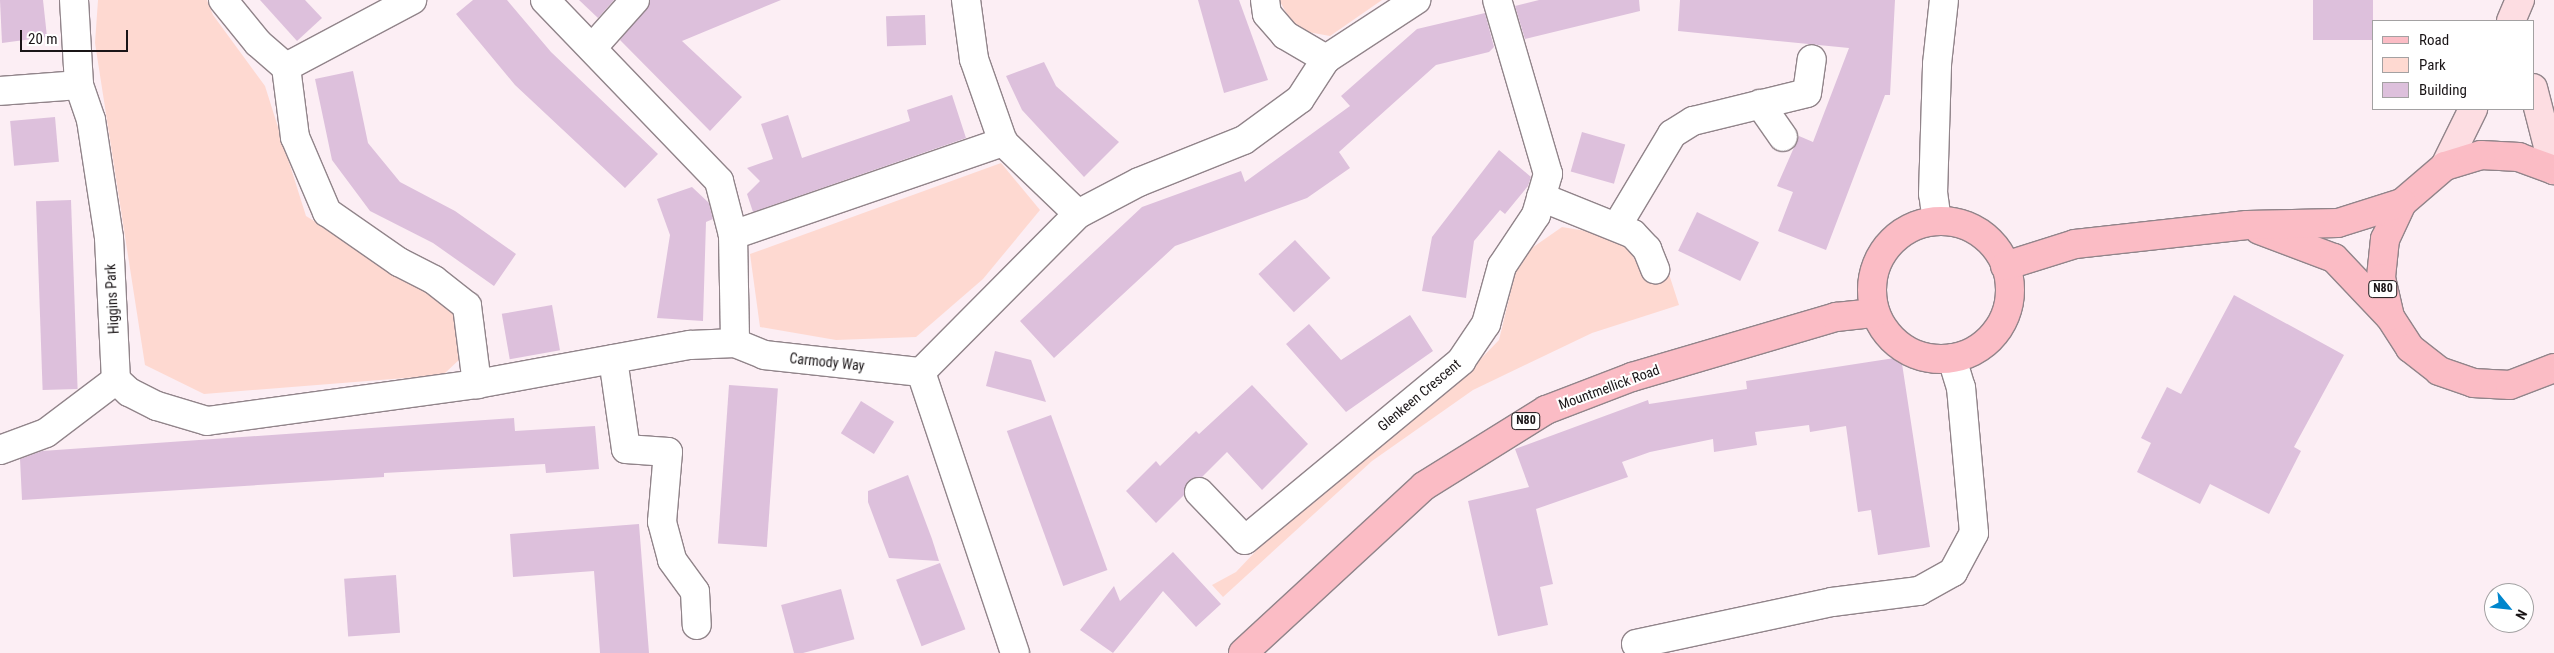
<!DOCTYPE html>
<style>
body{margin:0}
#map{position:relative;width:2554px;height:653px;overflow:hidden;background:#fceef4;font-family:"Roboto Condensed",sans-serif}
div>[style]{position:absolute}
.green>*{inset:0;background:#fed9d1}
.building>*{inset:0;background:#ddc0dc;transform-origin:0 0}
.roads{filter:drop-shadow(1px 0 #91848a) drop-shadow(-1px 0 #91848a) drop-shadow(0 1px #91848a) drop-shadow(0 -1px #91848a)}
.street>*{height:28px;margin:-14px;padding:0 14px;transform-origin:14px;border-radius:14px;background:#fff}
.secondary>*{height:28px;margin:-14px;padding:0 14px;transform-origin:14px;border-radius:14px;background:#fddde2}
.primary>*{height:28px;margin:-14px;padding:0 14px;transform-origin:14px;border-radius:14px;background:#fbbcc5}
.primary>.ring{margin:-14px;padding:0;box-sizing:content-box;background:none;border:28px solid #fbbcc5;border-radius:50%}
span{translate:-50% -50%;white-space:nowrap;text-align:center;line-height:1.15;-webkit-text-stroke:4px #fff;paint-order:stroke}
.shield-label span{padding:1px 4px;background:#fff;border:1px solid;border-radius:4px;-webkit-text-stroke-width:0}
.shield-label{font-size:12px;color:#1a1517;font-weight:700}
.street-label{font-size:14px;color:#1a1517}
.legend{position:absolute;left:2372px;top:20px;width:162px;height:90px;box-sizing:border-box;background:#fff;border:1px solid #a3a1a2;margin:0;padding:6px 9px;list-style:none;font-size:15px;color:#1a1517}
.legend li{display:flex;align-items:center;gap:10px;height:25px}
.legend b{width:25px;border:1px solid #a3a1a2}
.north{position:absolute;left:2484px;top:583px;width:50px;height:50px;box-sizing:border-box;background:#fff;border:1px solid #a3a1a2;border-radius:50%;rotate:118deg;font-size:14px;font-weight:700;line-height:20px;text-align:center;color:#1a1517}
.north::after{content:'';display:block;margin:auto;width:18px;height:22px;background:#0086cd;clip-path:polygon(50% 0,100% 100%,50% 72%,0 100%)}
.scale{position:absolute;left:20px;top:30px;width:108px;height:22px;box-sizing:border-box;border:2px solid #1a1517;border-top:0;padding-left:6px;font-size:15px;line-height:18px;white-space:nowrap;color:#1a1517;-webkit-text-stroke:4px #fff;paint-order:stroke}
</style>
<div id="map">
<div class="green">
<div style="clip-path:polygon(98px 0,207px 0,213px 15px,265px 86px,306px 216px,453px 308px,462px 357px,443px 375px,204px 394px,145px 365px,95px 43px)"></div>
<div style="clip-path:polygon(1279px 0,1382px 0,1330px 36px,1308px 32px,1291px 21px)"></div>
<div style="clip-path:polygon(1001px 163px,1040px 210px,983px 279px,916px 337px,836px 340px,760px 327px,750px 254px)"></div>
<div style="clip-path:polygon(1562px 227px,1610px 235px,1630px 251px,1645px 278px,1668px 271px,1679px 305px,1592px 333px,1473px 390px,1372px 461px,1223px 597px,1212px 585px,1236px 572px,1290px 515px,1472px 368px,1499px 340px,1516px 270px,1529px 250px)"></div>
</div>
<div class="building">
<div style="clip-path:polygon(0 0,43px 0,47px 37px,2px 43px)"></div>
<div style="clip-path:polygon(260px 0,305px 0,322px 18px,297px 41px)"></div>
<div style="clip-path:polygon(473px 0,507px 0,551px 52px,658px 154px,625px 188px,515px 85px,456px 14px)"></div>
<div style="clip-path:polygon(579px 0,614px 0,598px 18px)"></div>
<div style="clip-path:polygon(650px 0,781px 0,682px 41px,742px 97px,710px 131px,620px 40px)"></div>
<div style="clip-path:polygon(1198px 0,1239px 0,1268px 80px,1224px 93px)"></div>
<div style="clip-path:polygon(1539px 0,1639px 0,1640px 11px,1525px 39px,1515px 6px)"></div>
<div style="clip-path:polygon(1680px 0,1895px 0,1890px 95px,1885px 95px,1826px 250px,1778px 231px,1793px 192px,1777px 186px,1799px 136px,1813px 142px,1849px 48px,1678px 31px)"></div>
<div style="left:2313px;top:0;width:60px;height:40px"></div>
<div style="clip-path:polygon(1485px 13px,1494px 47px,1489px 52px,1436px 65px,1339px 152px,1350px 168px,1307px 198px,1175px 246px,1054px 358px,1020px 321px,1142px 207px,1241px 171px,1245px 182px,1350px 106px,1341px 96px,1417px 29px)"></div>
<div style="left:925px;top:15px;width:30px;height:39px;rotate:88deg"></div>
<div style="clip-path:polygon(1044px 62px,1056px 86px,1119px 142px,1084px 177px,1022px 110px,1006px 76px)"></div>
<div style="clip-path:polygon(353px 71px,368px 143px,400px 182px,455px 211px,516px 254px,494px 286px,433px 243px,370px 211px,332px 160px,315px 79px)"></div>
<div style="clip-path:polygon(952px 95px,966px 138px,753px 212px,747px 194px,760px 181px,747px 168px,773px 159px,761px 124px,788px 115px,802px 158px,910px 121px,907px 110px)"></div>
<div style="left:55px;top:117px;width:45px;height:45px;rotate:85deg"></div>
<div style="left:1582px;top:132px;width:45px;height:41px;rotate:16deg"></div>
<div style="clip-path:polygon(1499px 150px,1531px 177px,1528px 186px,1505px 214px,1500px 210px,1474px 241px,1466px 298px,1422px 291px,1432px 237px)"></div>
<div style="clip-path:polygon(692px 187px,709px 203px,713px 219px,706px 222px,703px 321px,657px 318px,670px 235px,657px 199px)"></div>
<div style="left:71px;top:200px;width:189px;height:35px;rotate:88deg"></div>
<div style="left:1697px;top:212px;width:69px;height:43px;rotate:26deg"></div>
<div style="left:1295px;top:240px;width:52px;height:50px;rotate:47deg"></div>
<div style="clip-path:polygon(2234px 295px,2344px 355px,2294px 447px,2301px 451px,2269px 514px,2210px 484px,2200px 504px,2137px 472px,2151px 443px,2141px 438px,2167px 387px,2181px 394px)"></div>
<div style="left:552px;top:305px;width:46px;height:51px;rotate:80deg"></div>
<div style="clip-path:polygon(1410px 315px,1433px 351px,1346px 412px,1286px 344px,1309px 324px,1341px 360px)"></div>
<div style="clip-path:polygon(995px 351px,1031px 360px,1046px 402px,986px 386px)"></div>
<div style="clip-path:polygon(1901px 357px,1930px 547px,1878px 555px,1871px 510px,1858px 512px,1846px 426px,1810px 432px,1809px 425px,1755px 432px,1757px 445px,1714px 452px,1713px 439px,1650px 452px,1622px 462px,1628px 477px,1536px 509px,1553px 584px,1540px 587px,1548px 625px,1498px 636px,1468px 501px,1529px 487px,1515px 449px,1648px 400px,1649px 404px,1747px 389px,1746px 381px)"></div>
<div style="left:729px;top:385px;width:49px;height:159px;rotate:4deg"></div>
<div style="clip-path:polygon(1252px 385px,1308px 444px,1262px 490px,1227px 452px,1202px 477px,1188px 481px,1184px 495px,1156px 523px,1126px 491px,1156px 461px,1160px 466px,1196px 431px,1199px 434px)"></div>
<div style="left:861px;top:401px;width:39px;height:38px;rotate:32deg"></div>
<div style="left:1051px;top:415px;width:165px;height:47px;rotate:70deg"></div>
<div style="clip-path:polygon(514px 418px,515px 431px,595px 426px,599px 469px,546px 473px,545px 464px,384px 473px,384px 477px,22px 500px,20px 459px,42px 451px)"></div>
<div style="clip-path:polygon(908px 475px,932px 539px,939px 561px,889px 558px,868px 502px,868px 491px)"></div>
<div style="clip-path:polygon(639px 524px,649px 653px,600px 653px,594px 571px,513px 577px,510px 534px)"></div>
<div style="clip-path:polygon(1173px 552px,1221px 604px,1196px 627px,1163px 591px,1113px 653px,1080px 630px,1114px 586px,1120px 601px)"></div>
<div style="left:940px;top:563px;width:71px;height:47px;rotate:69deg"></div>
<div style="left:396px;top:575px;width:58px;height:52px;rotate:86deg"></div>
<div style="left:841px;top:589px;width:52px;height:62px;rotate:75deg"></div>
</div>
<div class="roads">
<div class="street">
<div style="left:74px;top:0;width:85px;rotate:86.6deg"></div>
<div style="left:79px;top:85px;width:37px;rotate:71deg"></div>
<div style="left:91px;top:120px;width:119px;rotate:81.3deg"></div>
<div style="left:109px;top:238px;width:142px;rotate:87.2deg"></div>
<div style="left:223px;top:0;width:55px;rotate:50.9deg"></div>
<div style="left:258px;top:43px;width:37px;rotate:41deg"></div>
<div style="left:286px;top:67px;width:71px;rotate:82.7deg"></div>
<div style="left:295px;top:137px;width:82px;rotate:66.9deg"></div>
<div style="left:327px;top:212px;width:88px;rotate:34.8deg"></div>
<div style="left:399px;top:262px;width:39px;rotate:27deg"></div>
<div style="left:434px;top:280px;width:42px;rotate:38.2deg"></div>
<div style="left:467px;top:306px;width:79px;rotate:82.7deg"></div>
<div style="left:545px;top:0;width:251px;rotate:46.1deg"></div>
<div style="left:719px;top:181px;width:56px;rotate:75.5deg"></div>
<div style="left:733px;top:235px;width:108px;rotate:88.9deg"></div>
<div style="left:1265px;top:0;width:14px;rotate:82deg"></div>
<div style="left:1267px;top:14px;width:28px;rotate:49deg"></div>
<div style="left:1285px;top:35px;width:48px;rotate:30.3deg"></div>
<div style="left:593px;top:47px;width:63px;rotate:-48.2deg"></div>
<div style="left:286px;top:67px;width:143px;rotate:-28deg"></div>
<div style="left:0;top:91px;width:79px;rotate:-4.3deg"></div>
<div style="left:1760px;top:104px;width:40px;rotate:55.1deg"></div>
<div style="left:1541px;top:197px;width:99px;rotate:21.9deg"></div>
<div style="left:1633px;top:234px;width:21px;rotate:47deg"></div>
<div style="left:1647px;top:249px;width:22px;rotate:68deg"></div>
<div style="left:1078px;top:214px;width:69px;rotate:-27.7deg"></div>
<div style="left:1139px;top:182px;width:113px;rotate:-21.8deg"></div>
<div style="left:1244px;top:140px;width:69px;rotate:-36.2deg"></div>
<div style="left:1300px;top:99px;width:48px;rotate:-57deg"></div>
<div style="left:1326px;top:59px;width:108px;rotate:-33.2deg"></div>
<div style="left:1937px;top:221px;width:27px;rotate:-98deg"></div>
<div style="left:1933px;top:194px;width:130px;rotate:-88.2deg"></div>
<div style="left:1937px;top:64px;width:64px;rotate:-83.8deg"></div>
<div style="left:1617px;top:226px;width:107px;rotate:-59.1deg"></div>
<div style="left:1672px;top:134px;width:25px;rotate:-32deg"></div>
<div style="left:1693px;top:121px;width:117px;rotate:-13.8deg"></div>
<div style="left:1807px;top:93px;width:34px;rotate:-82deg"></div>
<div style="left:733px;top:235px;width:286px;rotate:-19deg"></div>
<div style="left:613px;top:359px;width:91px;rotate:81.8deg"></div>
<div style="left:626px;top:449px;width:42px;rotate:4.1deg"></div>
<div style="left:668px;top:452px;width:70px;rotate:94.9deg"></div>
<div style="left:662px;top:522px;width:39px;rotate:75deg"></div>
<div style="left:672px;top:560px;width:39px;rotate:54deg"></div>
<div style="left:695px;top:592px;width:33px;rotate:87deg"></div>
<div style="left:921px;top:372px;width:223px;rotate:-45.2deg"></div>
<div style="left:1078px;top:214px;width:104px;rotate:-136.2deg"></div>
<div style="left:1003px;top:142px;width:88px;rotate:-109.3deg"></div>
<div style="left:974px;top:59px;width:60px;rotate:-97.7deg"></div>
<div style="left:921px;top:372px;width:296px;rotate:71.5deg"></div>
<div style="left:116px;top:380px;width:18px;rotate:43deg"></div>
<div style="left:129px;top:392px;width:31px;rotate:27deg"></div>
<div style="left:157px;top:406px;width:52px;rotate:16.7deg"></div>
<div style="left:207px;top:421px;width:273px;rotate:-7.8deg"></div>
<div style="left:477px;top:384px;width:217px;rotate:-10.4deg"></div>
<div style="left:690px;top:345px;width:45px;rotate:-2.5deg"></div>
<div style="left:735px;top:343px;width:31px;rotate:22deg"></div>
<div style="left:764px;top:355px;width:158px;rotate:6.2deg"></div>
<div style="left:0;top:450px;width:49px;rotate:-20.3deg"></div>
<div style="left:46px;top:433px;width:88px;rotate:-37.1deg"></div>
<div style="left:1199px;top:492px;width:66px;rotate:46.2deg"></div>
<div style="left:1245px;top:540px;width:281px;rotate:-39.6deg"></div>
<div style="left:1461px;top:361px;width:45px;rotate:-56deg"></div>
<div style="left:1486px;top:324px;width:60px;rotate:-74.6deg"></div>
<div style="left:1502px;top:266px;width:61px;rotate:-56.3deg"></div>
<div style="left:1536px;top:215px;width:43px;rotate:-73.7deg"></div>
<div style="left:1548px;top:174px;width:181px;rotate:-106.3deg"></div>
<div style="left:1636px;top:644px;width:200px;rotate:-12.1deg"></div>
<div style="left:1832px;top:602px;width:88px;rotate:-7.2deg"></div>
<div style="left:1919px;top:591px;width:39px;rotate:-29deg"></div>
<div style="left:1953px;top:572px;width:44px;rotate:-61.7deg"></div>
<div style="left:1974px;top:533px;width:146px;rotate:-95.1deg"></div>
<div style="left:1961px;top:388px;width:31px;rotate:-107deg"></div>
</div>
<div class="secondary">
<div style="left:2511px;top:21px;width:23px;rotate:-67deg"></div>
<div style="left:2533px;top:88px;width:85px;rotate:75.6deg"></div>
<div style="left:2445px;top:166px;width:64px;rotate:-63.8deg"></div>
</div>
<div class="primary">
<div style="left:2554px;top:170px;width:37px;rotate:-160deg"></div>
<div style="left:2519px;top:157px;width:38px;rotate:-177deg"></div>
<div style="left:2481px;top:155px;width:38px;rotate:163deg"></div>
<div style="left:2445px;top:166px;width:57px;rotate:139.3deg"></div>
<div style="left:2402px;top:203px;width:40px;rotate:115deg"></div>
<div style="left:2385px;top:239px;width:39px;rotate:96deg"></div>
<div style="left:2381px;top:278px;width:40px;rotate:77deg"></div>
<div style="left:2390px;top:317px;width:37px;rotate:57deg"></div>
<div style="left:2410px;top:348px;width:37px;rotate:38deg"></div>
<div style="left:2439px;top:371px;width:36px;rotate:19deg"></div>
<div style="left:2473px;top:383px;width:37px;rotate:3deg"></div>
<div style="left:2510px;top:385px;width:47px;rotate:-21.1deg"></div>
<div class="ring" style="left:1872px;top:221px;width:110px;height:110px"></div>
<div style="left:2259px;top:230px;width:80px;rotate:20.5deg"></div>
<div style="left:2334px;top:258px;width:80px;rotate:46.5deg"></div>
<div style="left:2005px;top:266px;width:73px;rotate:-17.4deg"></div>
<div style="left:2075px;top:244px;width:173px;rotate:-6.3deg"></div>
<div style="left:2247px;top:225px;width:91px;rotate:-1.3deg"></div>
<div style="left:2338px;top:223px;width:67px;rotate:-17.4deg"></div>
<div style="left:1243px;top:653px;width:246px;rotate:-42.7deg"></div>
<div style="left:1424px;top:486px;width:144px;rotate:-31.9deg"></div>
<div style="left:1546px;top:410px;width:92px;rotate:-21deg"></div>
<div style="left:1632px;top:377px;width:213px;rotate:-16.4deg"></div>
<div style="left:1836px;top:317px;width:39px;rotate:-6deg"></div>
</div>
</div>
<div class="shield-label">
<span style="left:2383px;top:289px">N80</span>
<span style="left:1526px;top:421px">N80</span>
</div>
<div class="street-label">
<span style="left:112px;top:299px;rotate:-93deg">Higgins Park</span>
<span style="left:827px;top:362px;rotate:6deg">Carmody Way</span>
<span style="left:1609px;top:387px;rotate:-20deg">Mountmellick Road</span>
<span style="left:1419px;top:395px;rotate:-40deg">Glenkeen Crescent</span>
</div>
<ul class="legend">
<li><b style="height:6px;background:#fbbcc5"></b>Road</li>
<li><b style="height:14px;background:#fed9d1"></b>Park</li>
<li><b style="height:14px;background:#ddc0dc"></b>Building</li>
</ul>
<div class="north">N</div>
<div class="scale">20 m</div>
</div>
